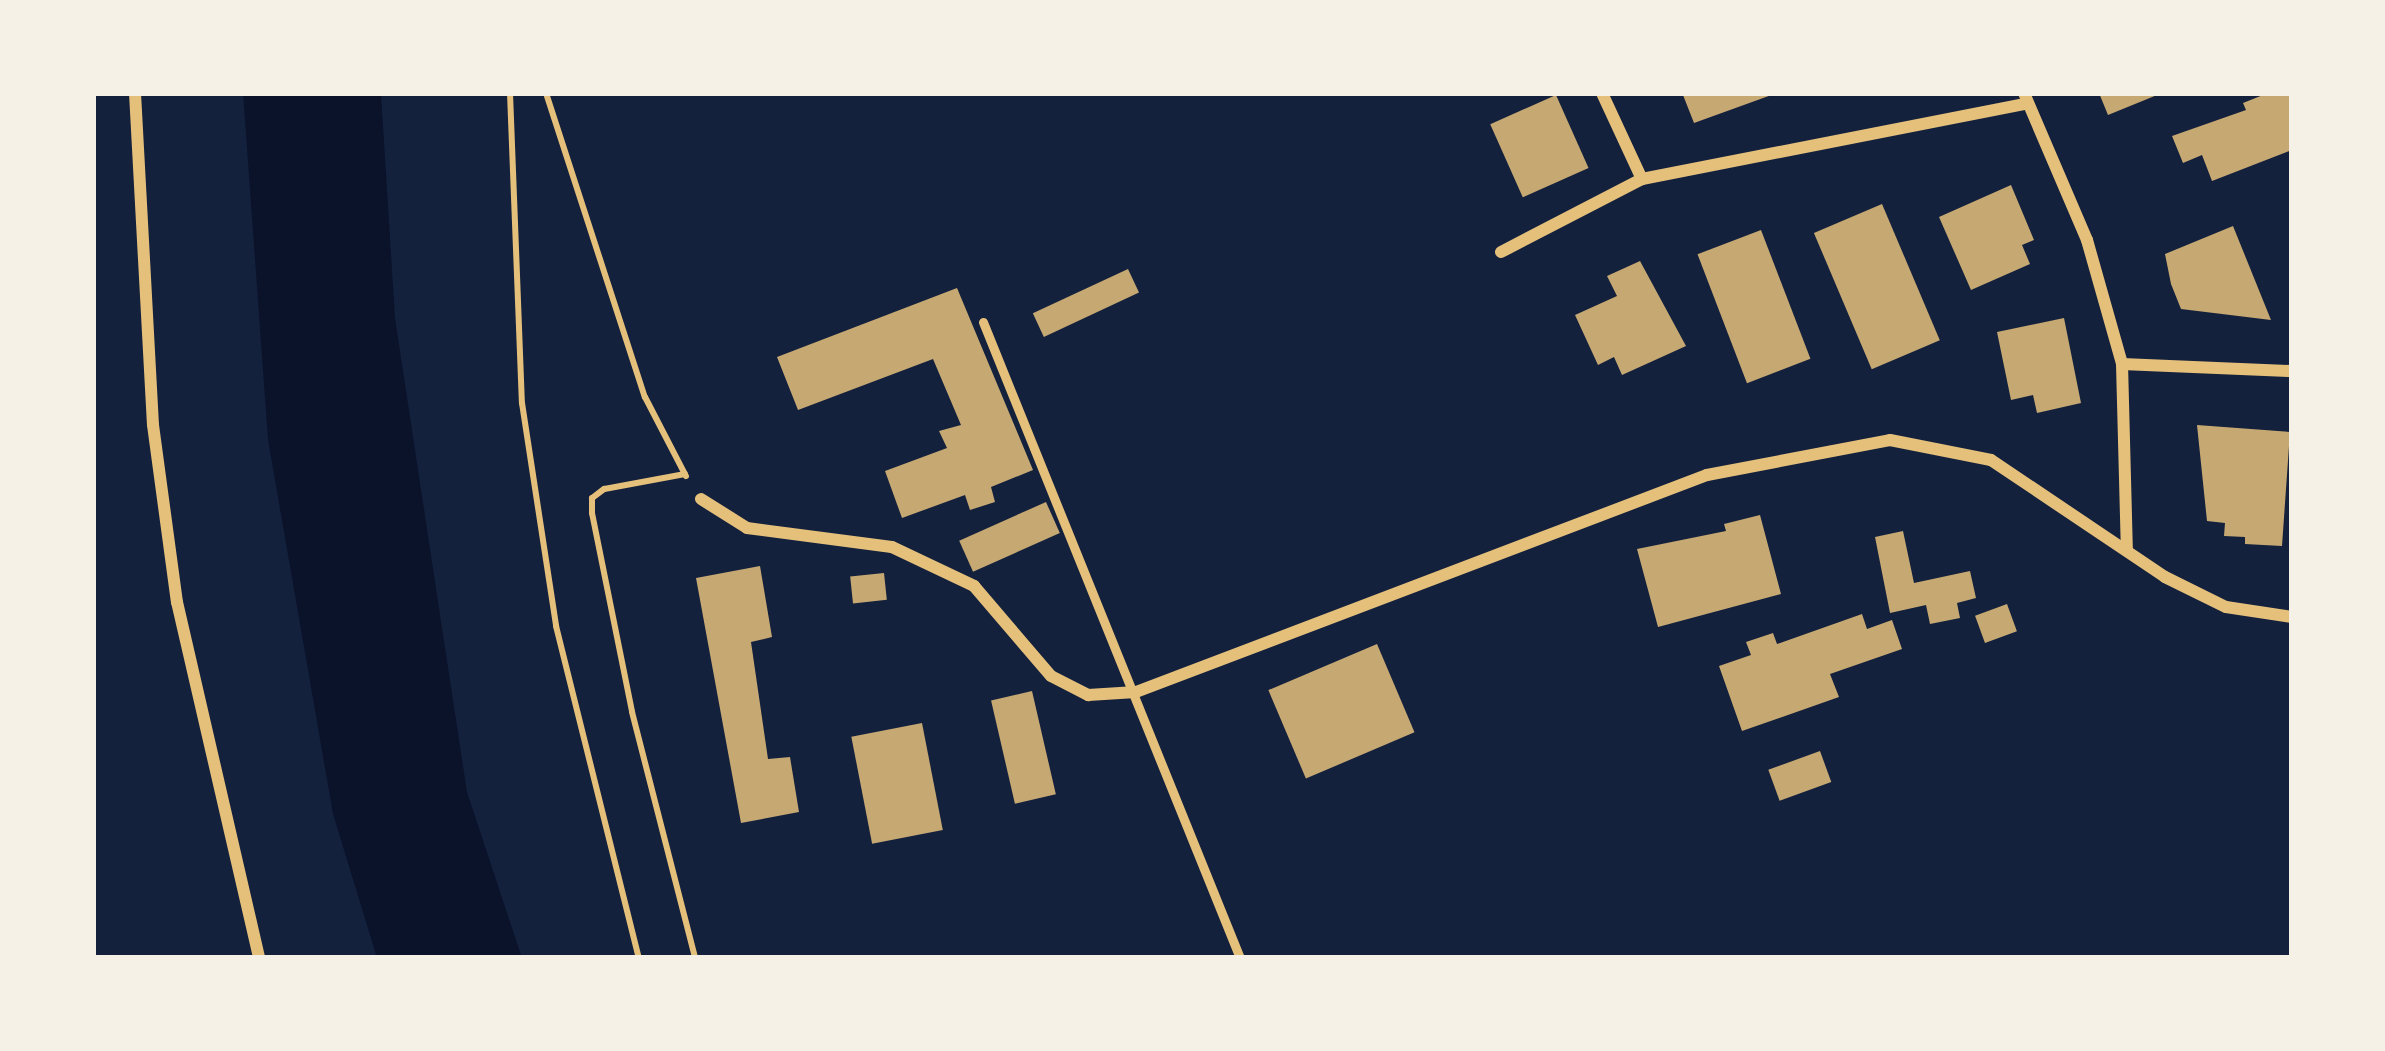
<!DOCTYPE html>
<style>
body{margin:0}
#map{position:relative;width:2385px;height:1051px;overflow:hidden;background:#14213d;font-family:Georgia,serif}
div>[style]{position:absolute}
.water>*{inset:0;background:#0b132b}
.building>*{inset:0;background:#c6a872;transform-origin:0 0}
.path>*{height:6px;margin:-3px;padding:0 3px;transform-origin:3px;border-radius:3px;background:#e5c07b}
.service>*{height:9px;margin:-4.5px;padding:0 4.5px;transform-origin:4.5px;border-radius:4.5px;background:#e5c07b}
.minor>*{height:12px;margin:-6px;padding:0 6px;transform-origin:6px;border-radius:6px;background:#e5c07b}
span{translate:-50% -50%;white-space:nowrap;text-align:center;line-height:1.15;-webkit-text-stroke:9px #f6f1e7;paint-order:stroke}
.frame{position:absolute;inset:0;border:96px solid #f6f1e7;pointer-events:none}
</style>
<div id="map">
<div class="water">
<div style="clip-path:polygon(243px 93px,381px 93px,395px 318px,467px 792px,522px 958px,377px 958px,333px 814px,268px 440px)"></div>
</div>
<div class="building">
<div style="clip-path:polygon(1674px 93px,1777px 93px,1694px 123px,1683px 95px)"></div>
<div style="clip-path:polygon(2099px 93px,2162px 93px,2108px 115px)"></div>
<div style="clip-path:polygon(2268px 93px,2292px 93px,2292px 150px,2212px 181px,2202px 155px,2183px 163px,2172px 136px,2246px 110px,2243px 103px)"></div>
<div style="left:1556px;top:95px;width:80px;height:72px;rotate:66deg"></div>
<div style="clip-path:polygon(2011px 185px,2034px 240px,2022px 245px,2030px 264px,1971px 290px,1939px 217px)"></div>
<div style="left:1882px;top:204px;width:148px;height:74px;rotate:67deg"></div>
<div style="clip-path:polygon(2233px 226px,2271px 320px,2181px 309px,2171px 284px,2165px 254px)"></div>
<div style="left:1761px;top:230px;width:138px;height:68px;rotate:69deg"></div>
<div style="clip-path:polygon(1640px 261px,1686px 346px,1622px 375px,1614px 357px,1598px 365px,1575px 315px,1617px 296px,1607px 276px)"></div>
<div style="left:1128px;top:269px;width:26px;height:105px;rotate:65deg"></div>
<div style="clip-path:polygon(957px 288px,1033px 470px,991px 487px,995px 502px,970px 510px,965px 495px,902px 518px,885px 471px,947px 448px,939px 431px,961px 425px,933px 359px,798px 410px,777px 357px)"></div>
<div style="clip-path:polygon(2064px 318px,2081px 403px,2037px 413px,2033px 395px,2011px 400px,1997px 332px)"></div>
<div style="clip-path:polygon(2197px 425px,2290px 432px,2282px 546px,2245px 544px,2245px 537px,2224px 536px,2225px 523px,2207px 521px)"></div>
<div style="left:1046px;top:502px;width:34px;height:95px;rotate:66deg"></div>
<div style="clip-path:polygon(1760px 515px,1781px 594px,1658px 627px,1637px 549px,1726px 531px,1724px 524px)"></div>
<div style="clip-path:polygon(1903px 531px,1914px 583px,1970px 571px,1976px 598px,1957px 603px,1960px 618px,1930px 624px,1926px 605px,1890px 613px,1875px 537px)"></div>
<div style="clip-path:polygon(760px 566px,772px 637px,751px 642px,768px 759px,790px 757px,799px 812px,741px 823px,696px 578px)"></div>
<div style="left:884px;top:573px;width:27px;height:34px;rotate:84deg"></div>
<div style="left:2007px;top:604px;width:29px;height:34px;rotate:70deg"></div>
<div style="clip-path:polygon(1862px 614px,1867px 629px,1892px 620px,1902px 649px,1830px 674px,1839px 697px,1742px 731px,1719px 666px,1751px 655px,1746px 642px,1773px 633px,1777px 644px)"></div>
<div style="left:1377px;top:644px;width:96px;height:118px;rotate:67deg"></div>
<div style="left:1032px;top:691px;width:106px;height:42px;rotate:77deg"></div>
<div style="left:922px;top:723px;width:109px;height:72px;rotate:79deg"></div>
<div style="left:1820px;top:751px;width:33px;height:55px;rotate:70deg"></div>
</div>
<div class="path">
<div style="left:510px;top:93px;width:310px;rotate:87.8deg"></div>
<div style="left:522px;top:403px;width:226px;rotate:81.3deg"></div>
<div style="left:556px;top:626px;width:342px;rotate:76deg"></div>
<div style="left:546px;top:93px;width:320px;rotate:72deg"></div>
<div style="left:645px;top:397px;width:89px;rotate:62.6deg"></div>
<div style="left:685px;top:474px;width:82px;rotate:169.5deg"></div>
<div style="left:604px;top:489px;width:15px;rotate:143deg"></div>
<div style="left:592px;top:498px;width:15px;rotate:90deg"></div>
<div style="left:592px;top:513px;width:203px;rotate:78.6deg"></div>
<div style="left:632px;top:712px;width:254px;rotate:75.6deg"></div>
</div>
<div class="service">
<div style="left:983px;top:322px;width:686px;rotate:68deg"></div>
</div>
<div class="minor">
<div style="left:135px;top:93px;width:332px;rotate:86.9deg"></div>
<div style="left:153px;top:425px;width:179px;rotate:82.3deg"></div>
<div style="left:177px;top:602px;width:365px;rotate:77deg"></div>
<div style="left:1602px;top:93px;width:95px;rotate:65.1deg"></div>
<div style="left:2024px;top:93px;width:160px;rotate:66.8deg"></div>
<div style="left:2087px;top:240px;width:129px;rotate:74.2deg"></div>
<div style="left:2122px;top:364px;width:185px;rotate:88.5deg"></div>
<div style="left:1501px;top:252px;width:159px;rotate:-27.4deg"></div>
<div style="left:1642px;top:179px;width:393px;rotate:-11.1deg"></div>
<div style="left:2122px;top:364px;width:170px;rotate:2.4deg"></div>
<div style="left:701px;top:499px;width:54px;rotate:32.2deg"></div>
<div style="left:747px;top:528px;width:146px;rotate:7.5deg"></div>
<div style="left:892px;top:547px;width:91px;rotate:25.4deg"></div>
<div style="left:974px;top:586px;width:118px;rotate:49.5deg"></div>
<div style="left:1051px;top:676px;width:42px;rotate:27.2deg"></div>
<div style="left:1088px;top:695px;width:48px;rotate:-3.6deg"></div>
<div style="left:1136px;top:692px;width:611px;rotate:-20.81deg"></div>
<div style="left:1707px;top:475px;width:186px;rotate:-10.8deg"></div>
<div style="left:1890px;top:440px;width:103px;rotate:11.2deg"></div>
<div style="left:1991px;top:460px;width:210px;rotate:33.9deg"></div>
<div style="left:2165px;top:577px;width:68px;rotate:26.2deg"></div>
<div style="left:2226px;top:607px;width:67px;rotate:8.6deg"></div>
</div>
<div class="frame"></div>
</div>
